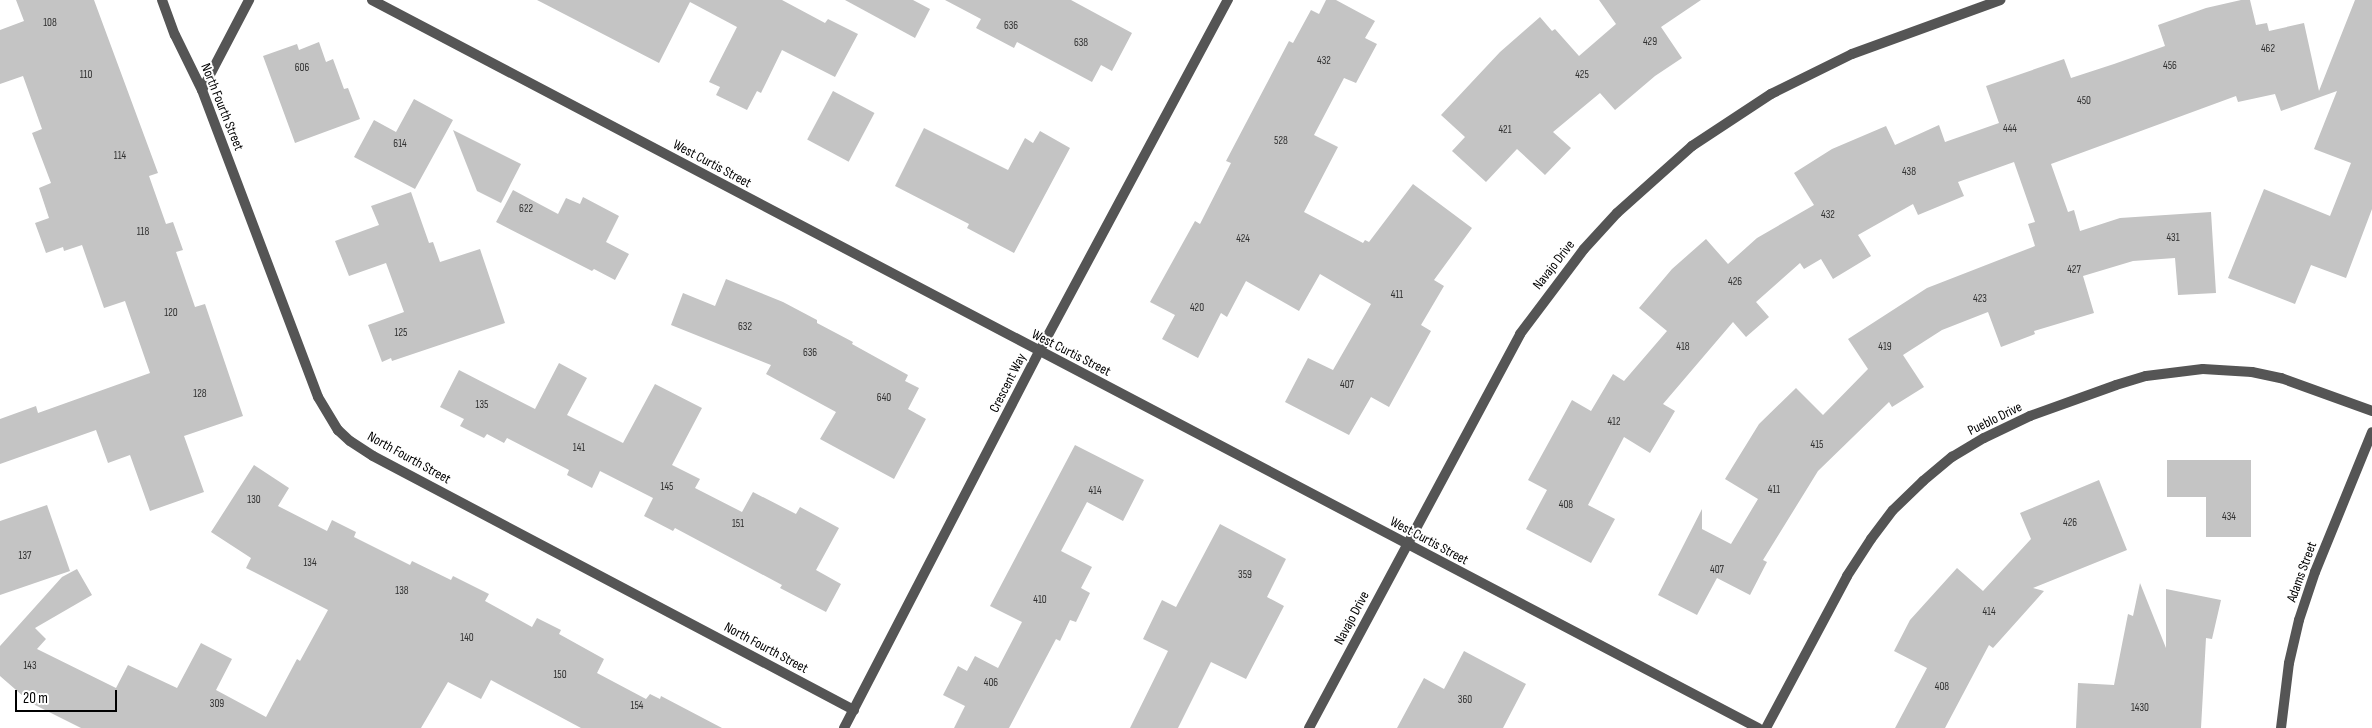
<!DOCTYPE html>
<style>
body{margin:0}
#map{position:relative;width:2372px;height:728px;overflow:hidden;background:#fff;font-family:"Sofia Sans Condensed",sans-serif}
div>[style]{position:absolute}
.building>*{inset:0;background:#c4c4c4;transform-origin:0 0}
.lane>*{height:10px;margin:-5px;padding:0 5px;transform-origin:5px;border-radius:5px;background:#555}
.street>*{height:10px;margin:-5px;padding:0 5px;transform-origin:5px;border-radius:5px;background:#555}
span{translate:-50% -50%;white-space:nowrap;text-align:center;line-height:1.15;-webkit-text-stroke:4px #fff;paint-order:stroke}
.number-label{font-size:11px;color:#313131}
.number-label span{-webkit-text-stroke-width:0}
.street-label{font-size:14px;color:#000}
.scale{position:absolute;left:15px;top:690px;width:102px;height:22px;box-sizing:border-box;border:2px solid #000;border-top:0;padding-left:6px;font-size:15px;line-height:18px;white-space:nowrap;color:#000;-webkit-text-stroke:4px #fff;paint-order:stroke}
</style>
<div id="map">
<div class="building">
<div style="clip-path:polygon(16px 0,94px 0,158px 173px,149px 176px,166px 224px,173px 222px,183px 250px,176px 252px,195px 307px,205px 304px,243px 416px,184px 436px,204px 492px,150px 511px,130px 455px,108px 463px,96px 430px,0 464px,0 419px,36px 406px,38px 413px,150px 373px,125px 301px,104px 308px,82px 245px,64px 251px,63px 247px,46px 253px,35px 223px,49px 218px,39px 188px,51px 183px,32px 133px,42px 129px,23px 76px,0 84px,0 30px,24px 21px)"></div>
<div style="clip-path:polygon(537px 0,782px 0,825px 23px,828px 19px,858px 34px,835px 77px,782px 50px,761px 93px,757px 91px,747px 110px,716px 95px,720px 87px,709px 82px,737px 27px,690px 2px,659px 63px)"></div>
<div style="clip-path:polygon(845px 0,913px 0,930px 9px,915px 38px)"></div>
<div style="clip-path:polygon(945px 0,1071px 0,1132px 33px,1112px 71px,1101px 65px,1092px 82px,1017px 42px,1014px 48px,976px 28px,981px 19px)"></div>
<div style="clip-path:polygon(1326px 0,1336px 0,1375px 21px,1365px 38px,1377px 44px,1356px 83px,1344px 78px,1314px 135px,1338px 147px,1304px 212px,1363px 243px,1365px 240px,1369px 242px,1413px 184px,1472px 228px,1434px 280px,1444px 286px,1421px 325px,1431px 331px,1389px 407px,1371px 397px,1349px 435px,1285px 402px,1308px 358px,1333px 370px,1371px 304px,1320px 274px,1299px 311px,1246px 281px,1227px 317px,1221px 313px,1198px 358px,1162px 339px,1175px 315px,1150px 302px,1195px 221px,1200px 224px,1231px 163px,1226px 161px,1289px 41px,1293px 43px,1311px 10px,1319px 14px)"></div>
<div style="clip-path:polygon(1599px 0,1701px 0,1661px 27px,1682px 58px,1655px 76px,1615px 110px,1600px 93px,1553px 132px,1571px 148px,1545px 175px,1517px 149px,1486px 182px,1452px 151px,1465px 137px,1441px 115px,1500px 52px,1540px 17px,1552px 31px,1555px 29px,1579px 56px,1616px 24px)"></div>
<div style="clip-path:polygon(2241px 0,2250px 0,2256px 25px,2267px 23px,2269px 31px,2304px 23px,2319px 91px,2355px 0,2372px 0,2372px 209px,2346px 278px,2311px 265px,2295px 304px,2228px 278px,2264px 189px,2330px 216px,2351px 163px,2314px 149px,2337px 91px,2281px 111px,2275px 94px,2238px 102px,2236px 96px,2051px 164px,2068px 212px,2074px 210px,2080px 231px,2120px 218px,2211px 212px,2216px 293px,2178px 295px,2175px 258px,2133px 261px,2083px 276px,2094px 313px,2034px 331px,2035px 334px,2001px 347px,1988px 312px,1942px 330px,1903px 355px,1924px 387px,1892px 407px,1889px 402px,1818px 471px,1763px 560px,1767px 562px,1750px 595px,1717px 578px,1697px 615px,1658px 595px,1702px 509px,1702px 529px,1731px 544px,1758px 499px,1725px 479px,1759px 424px,1796px 388px,1823px 415px,1868px 369px,1848px 339px,1927px 288px,2035px 246px,2028px 224px,2035px 222px,2014px 162px,1958px 182px,1964px 196px,1918px 215px,1913px 204px,1858px 235px,1871px 256px,1833px 279px,1821px 259px,1804px 269px,1800px 263px,1756px 302px,1769px 317px,1746px 337px,1733px 322px,1663px 404px,1675px 411px,1650px 453px,1624px 437px,1588px 505px,1615px 519px,1591px 563px,1526px 529px,1547px 490px,1528px 480px,1572px 400px,1591px 411px,1613px 374px,1624px 381px,1667px 331px,1639px 308px,1672px 269px,1706px 239px,1728px 264px,1757px 238px,1814px 205px,1794px 173px,1832px 149px,1886px 126px,1895px 145px,1939px 125px,1945px 142px,1999px 123px,1986px 86px,2064px 59px,2071px 78px,2114px 64px,2165px 46px,2158px 25px,2206px 8px)"></div>
<div style="clip-path:polygon(319px 42px,326px 62px,333px 59px,344px 89px,348px 88px,360px 119px,295px 143px,263px 56px,297px 44px,299px 50px)"></div>
<div style="left:833px;top:91px;width:47px;height:55px;rotate:28deg"></div>
<div style="clip-path:polygon(414px 99px,453px 120px,415px 189px,354px 157px,374px 120px,396px 132px)"></div>
<div style="clip-path:polygon(924px 128px,1008px 170px,1025px 138px,1033px 143px,1040px 131px,1070px 148px,1014px 253px,967px 228px,969px 224px,895px 186px)"></div>
<div style="clip-path:polygon(453px 130px,521px 164px,501px 203px,477px 191px)"></div>
<div style="clip-path:polygon(513px 190px,558px 214px,566px 198px,580px 204px,583px 197px,619px 216px,606px 242px,629px 254px,615px 280px,594px 269px,592px 271px,496px 222px)"></div>
<div style="clip-path:polygon(411px 192px,429px 243px,433px 242px,440px 262px,480px 249px,505px 323px,392px 361px,391px 358px,382px 362px,368px 325px,404px 312px,386px 263px,349px 276px,335px 241px,379px 225px,371px 206px)"></div>
<div style="clip-path:polygon(726px 279px,783px 302px,817px 320px,817px 323px,853px 342px,852px 344px,908px 375px,905px 381px,919px 388px,908px 409px,926px 419px,894px 479px,820px 439px,836px 412px,766px 374px,771px 365px,671px 325px,683px 293px,715px 306px)"></div>
<div style="clip-path:polygon(559px 363px,587px 378px,567px 415px,623px 443px,655px 384px,702px 408px,672px 465px,700px 479px,695px 488px,742px 512px,753px 492px,796px 514px,800px 507px,839px 528px,816px 570px,841px 584px,826px 612px,780px 588px,782px 585px,675px 528px,673px 531px,644px 516px,653px 498px,600px 471px,592px 488px,567px 475px,569px 470px,507px 438px,504px 443px,487px 434px,484px 438px,460px 426px,464px 419px,440px 407px,459px 370px,535px 409px)"></div>
<div style="clip-path:polygon(1075px 445px,1144px 480px,1123px 521px,1087px 502px,1061px 551px,1092px 567px,1081px 588px,1090px 593px,1076px 622px,1070px 620px,1060px 641px,1056px 639px,1009px 728px,954px 728px,965px 706px,943px 695px,958px 666px,967px 671px,975px 656px,998px 668px,1022px 622px,990px 606px)"></div>
<div style="clip-path:polygon(2167px 460px,2251px 460px,2251px 537px,2206px 537px,2206px 497px,2167px 497px)"></div>
<div style="clip-path:polygon(254px 465px,289px 488px,278px 506px,327px 531px,332px 520px,356px 532px,354px 537px,410px 565px,412px 561px,451px 580px,453px 576px,489px 594px,485px 601px,532px 627px,537px 618px,561px 630px,559px 634px,604px 659px,597px 673px,646px 699px,650px 694px,660px 699px,661px 696px,722px 728px,581px 728px,491px 680px,481px 699px,448px 682px,421px 728px,81px 728px,31px 703px,0 676px,0 646px,62px 577px,77px 569px,92px 595px,35px 628px,46px 639px,37px 649px,116px 688px,128px 665px,177px 688px,201px 643px,232px 659px,216px 690px,266px 717px,297px 659px,300px 661px,328px 610px,246px 568px,251px 558px,211px 532px)"></div>
<div style="clip-path:polygon(2099px 480px,2127px 550px,2033px 588px,2044px 591px,1993px 648px,1989px 645px,1945px 728px,1895px 728px,1927px 668px,1894px 651px,1910px 620px,1957px 568px,1983px 591px,2031px 539px,2020px 513px)"></div>
<div style="clip-path:polygon(47px 505px,70px 571px,0 595px,0 521px)"></div>
<div style="clip-path:polygon(1220px 524px,1286px 559px,1267px 597px,1284px 606px,1246px 679px,1211px 662px,1178px 728px,1130px 728px,1168px 651px,1143px 639px,1162px 600px,1176px 607px)"></div>
<div style="clip-path:polygon(2140px 583px,2166px 648px,2166px 589px,2221px 600px,2212px 639px,2206px 638px,2201px 728px,2076px 728px,2078px 683px,2114px 685px,2128px 614px,2133px 616px)"></div>
<div style="clip-path:polygon(1464px 651px,1526px 684px,1503px 728px,1397px 728px,1424px 678px,1444px 689px)"></div>
</div>
<div class="lane">
<div style="left:202px;top:90px;width:102px;rotate:-62.4deg"></div>
</div>
<div class="street">
<div style="left:162px;top:0;width:37px;rotate:70deg"></div>
<div style="left:175px;top:35px;width:61px;rotate:63.9deg"></div>
<div style="left:202px;top:90px;width:328px;rotate:69.3deg"></div>
<div style="left:318px;top:397px;width:39px;rotate:59deg"></div>
<div style="left:338px;top:430px;width:16px;rotate:43deg"></div>
<div style="left:350px;top:441px;width:27px;rotate:33deg"></div>
<div style="left:373px;top:456px;width:544px;rotate:27.84deg"></div>
<div style="left:372px;top:0;width:1566px;rotate:27.71deg"></div>
<div style="left:844px;top:728px;width:424px;rotate:-62.6deg"></div>
<div style="left:1039px;top:352px;width:400px;rotate:-61.8deg"></div>
<div style="left:1309px;top:728px;width:447px;rotate:-61.8deg"></div>
<div style="left:1520px;top:334px;width:106px;rotate:-53deg"></div>
<div style="left:1584px;top:249px;width:49px;rotate:-47.5deg"></div>
<div style="left:1617px;top:213px;width:101px;rotate:-41.8deg"></div>
<div style="left:1692px;top:146px;width:95px;rotate:-33.4deg"></div>
<div style="left:1771px;top:94px;width:90px;rotate:-26.3deg"></div>
<div style="left:1852px;top:54px;width:158px;rotate:-20deg"></div>
<div style="left:1766px;top:728px;width:172px;rotate:-61.9deg"></div>
<div style="left:1847px;top:576px;width:44px;rotate:-57deg"></div>
<div style="left:1871px;top:539px;width:36px;rotate:-53deg"></div>
<div style="left:1893px;top:510px;width:42px;rotate:-44deg"></div>
<div style="left:1923px;top:481px;width:38px;rotate:-40deg"></div>
<div style="left:1952px;top:457px;width:37px;rotate:-31deg"></div>
<div style="left:1984px;top:438px;width:51px;rotate:-25.6deg"></div>
<div style="left:2030px;top:416px;width:91px;rotate:-19.8deg"></div>
<div style="left:2116px;top:385px;width:31px;rotate:-17deg"></div>
<div style="left:2146px;top:376px;width:57px;rotate:-7deg"></div>
<div style="left:2203px;top:369px;width:49px;rotate:3.5deg"></div>
<div style="left:2252px;top:372px;width:30px;rotate:12deg"></div>
<div style="left:2281px;top:378px;width:97px;rotate:19.9deg"></div>
<div style="left:2281px;top:728px;width:65px;rotate:-83deg"></div>
<div style="left:2289px;top:663px;width:44px;rotate:-76.9deg"></div>
<div style="left:2299px;top:620px;width:51px;rotate:-71.6deg"></div>
<div style="left:2315px;top:572px;width:151px;rotate:-67.8deg"></div>
</div>
<div class="number-label">
<span style="left:50px;top:23px">108</span>
<span style="left:1011px;top:26px">636</span>
<span style="left:1650px;top:42px">429</span>
<span style="left:1081px;top:43px">638</span>
<span style="left:2268px;top:49px">462</span>
<span style="left:1324px;top:61px">432</span>
<span style="left:2170px;top:66px">456</span>
<span style="left:302px;top:68px">606</span>
<span style="left:86px;top:75px">110</span>
<span style="left:1582px;top:75px">425</span>
<span style="left:2084px;top:101px">450</span>
<span style="left:2010px;top:129px">444</span>
<span style="left:1505px;top:130px">421</span>
<span style="left:1281px;top:141px">528</span>
<span style="left:400px;top:144px">614</span>
<span style="left:120px;top:156px">114</span>
<span style="left:1909px;top:172px">438</span>
<span style="left:526px;top:209px">622</span>
<span style="left:1828px;top:215px">432</span>
<span style="left:143px;top:232px">118</span>
<span style="left:2173px;top:238px">431</span>
<span style="left:1243px;top:239px">424</span>
<span style="left:2074px;top:270px">427</span>
<span style="left:1735px;top:282px">426</span>
<span style="left:1397px;top:295px">411</span>
<span style="left:1980px;top:299px">423</span>
<span style="left:1197px;top:308px">420</span>
<span style="left:171px;top:313px">120</span>
<span style="left:745px;top:327px">632</span>
<span style="left:401px;top:333px">125</span>
<span style="left:1683px;top:347px">418</span>
<span style="left:1885px;top:347px">419</span>
<span style="left:810px;top:353px">636</span>
<span style="left:1347px;top:385px">407</span>
<span style="left:200px;top:394px">128</span>
<span style="left:884px;top:398px">640</span>
<span style="left:482px;top:405px">135</span>
<span style="left:1614px;top:422px">412</span>
<span style="left:1817px;top:445px">415</span>
<span style="left:579px;top:448px">141</span>
<span style="left:667px;top:487px">145</span>
<span style="left:1774px;top:490px">411</span>
<span style="left:1095px;top:491px">414</span>
<span style="left:254px;top:500px">130</span>
<span style="left:1566px;top:505px">408</span>
<span style="left:2229px;top:517px">434</span>
<span style="left:2070px;top:523px">426</span>
<span style="left:738px;top:524px">151</span>
<span style="left:25px;top:556px">137</span>
<span style="left:310px;top:563px">134</span>
<span style="left:1717px;top:570px">407</span>
<span style="left:1245px;top:575px">359</span>
<span style="left:402px;top:591px">138</span>
<span style="left:1040px;top:600px">410</span>
<span style="left:1989px;top:612px">414</span>
<span style="left:467px;top:638px">140</span>
<span style="left:30px;top:666px">143</span>
<span style="left:560px;top:675px">150</span>
<span style="left:991px;top:683px">406</span>
<span style="left:1942px;top:687px">408</span>
<span style="left:1465px;top:700px">360</span>
<span style="left:217px;top:704px">309</span>
<span style="left:637px;top:706px">154</span>
<span style="left:2140px;top:708px">1430</span>
</div>
<div class="street-label">
<span style="left:222px;top:107px;rotate:68deg">North Fourth Street</span>
<span style="left:712px;top:164px;rotate:28deg">West Curtis Street</span>
<span style="left:1554px;top:265px;rotate:-52deg">Navajo Drive</span>
<span style="left:1071px;top:353px;rotate:27deg">West Curtis Street</span>
<span style="left:1008px;top:383px;rotate:-63deg">Crescent Way</span>
<span style="left:1995px;top:419px;rotate:-26deg">Pueblo Drive</span>
<span style="left:409px;top:458px;rotate:29deg">North Fourth Street</span>
<span style="left:1429px;top:541px;rotate:28deg">West Curtis Street</span>
<span style="left:2302px;top:572px;rotate:-70deg">Adams Street</span>
<span style="left:1352px;top:618px;rotate:-62deg">Navajo Drive</span>
<span style="left:766px;top:648px;rotate:28deg">North Fourth Street</span>
</div>
<div class="scale">20 m</div>
</div>
